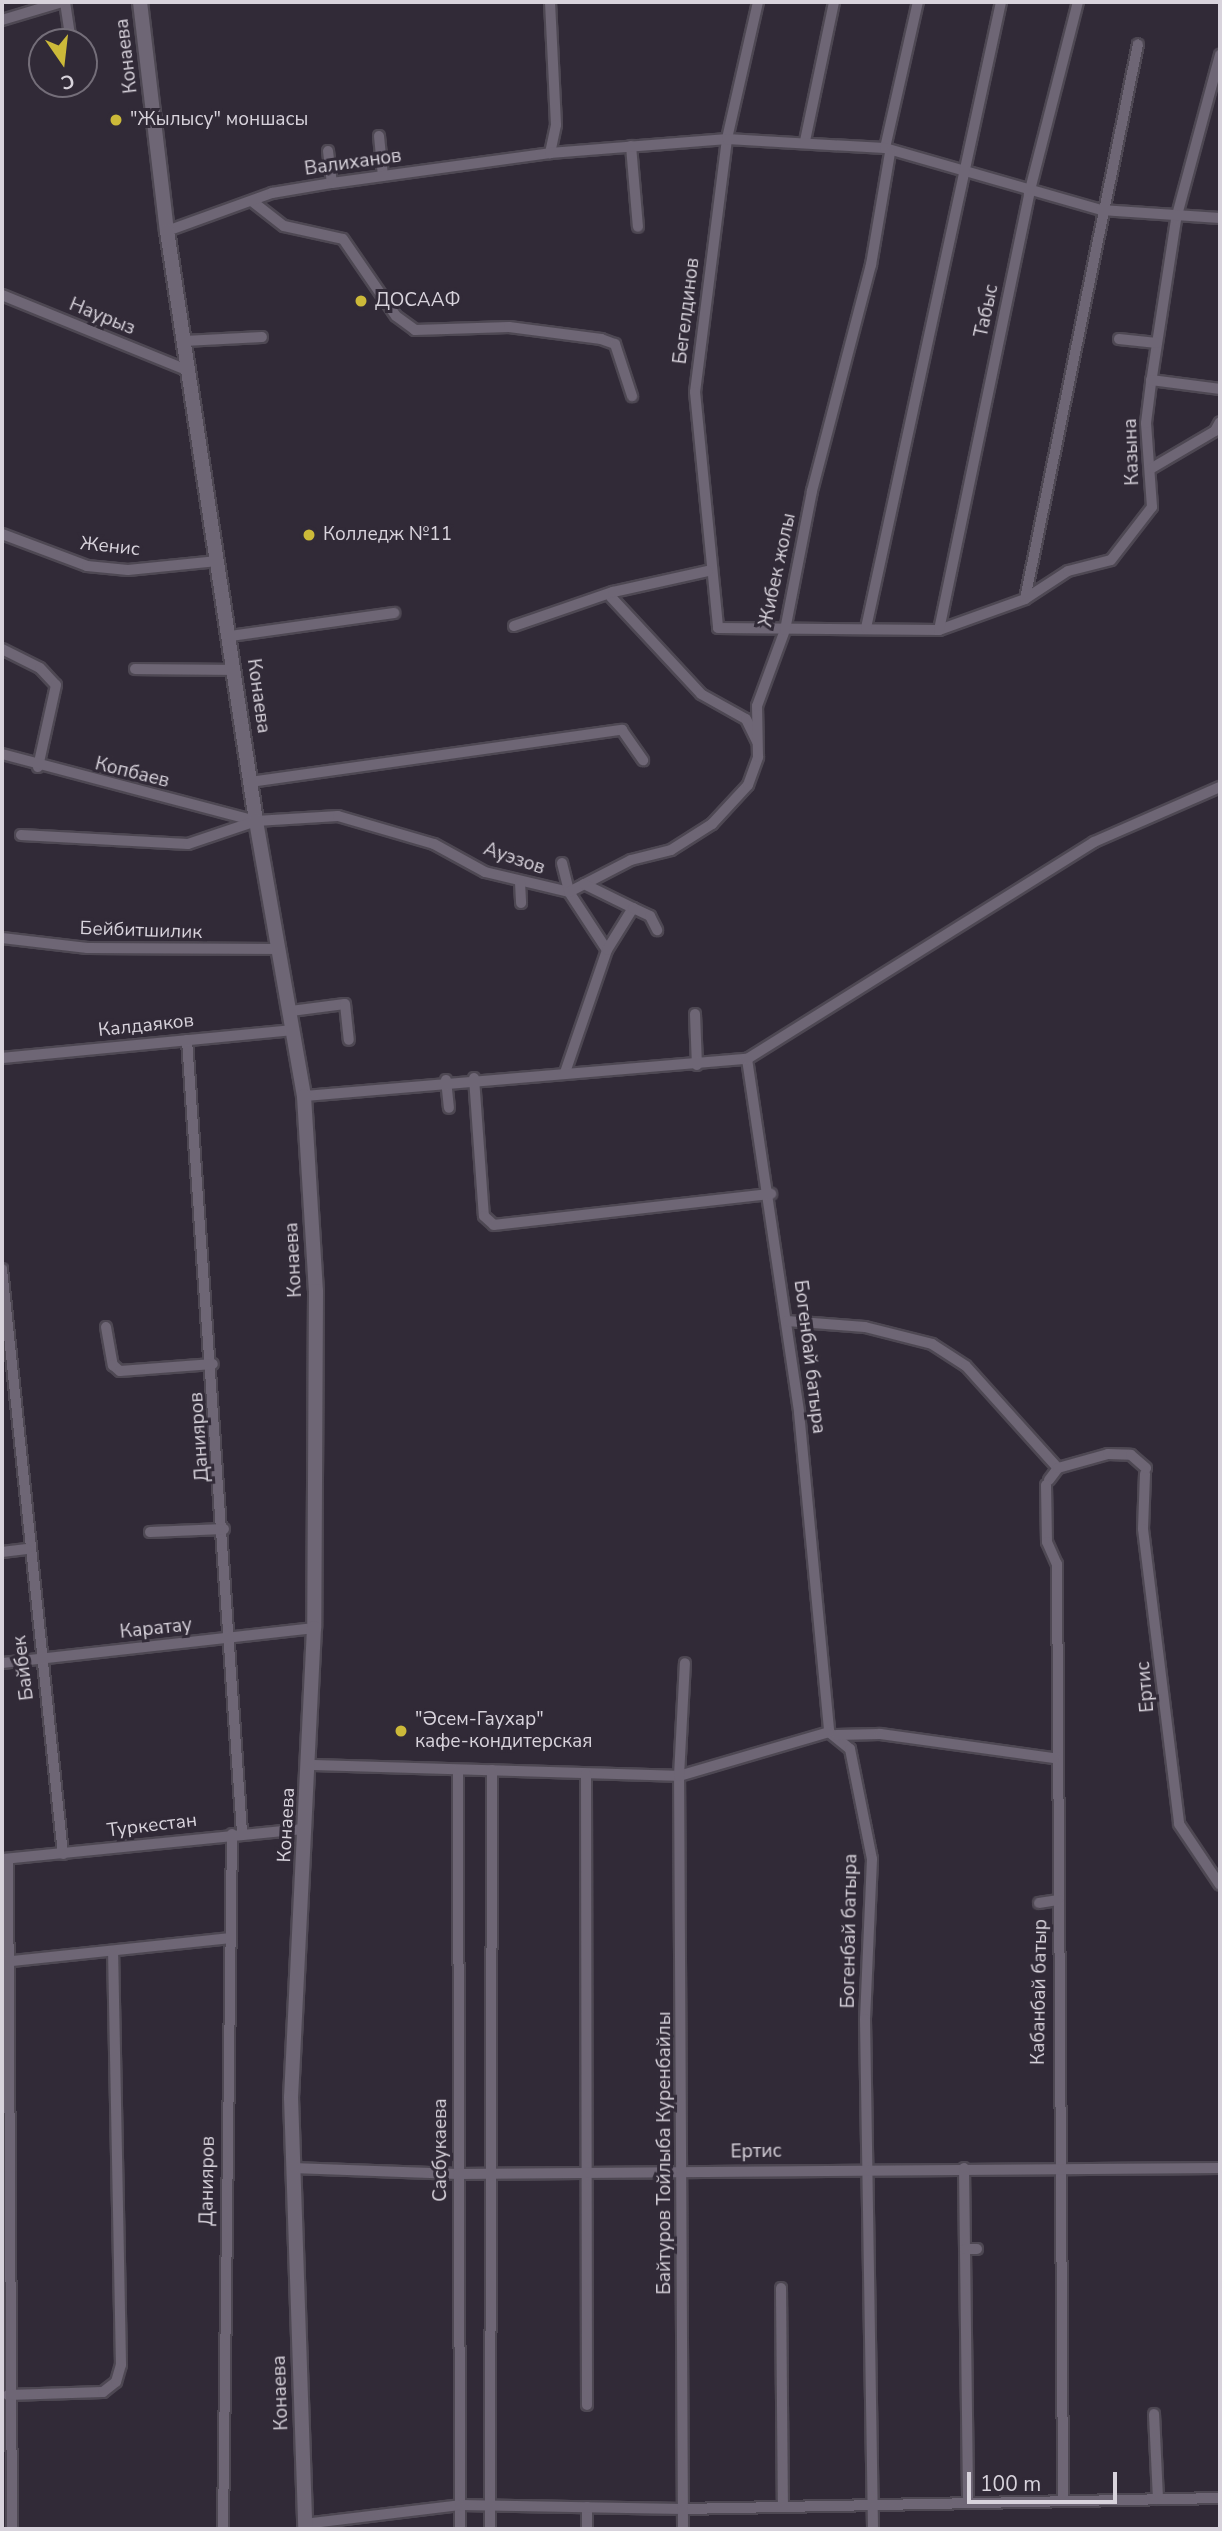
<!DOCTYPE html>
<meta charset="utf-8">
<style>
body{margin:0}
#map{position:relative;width:1222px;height:2531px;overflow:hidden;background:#312a37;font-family:"Nunito Sans",sans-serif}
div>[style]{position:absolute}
.roads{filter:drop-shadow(2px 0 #4e4853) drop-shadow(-2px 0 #4e4853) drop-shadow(0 2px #4e4853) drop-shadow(0 -2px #4e4853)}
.street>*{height:10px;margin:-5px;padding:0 5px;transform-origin:5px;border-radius:5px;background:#6e6675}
.secondary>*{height:14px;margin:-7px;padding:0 7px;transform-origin:7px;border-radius:7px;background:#6e6675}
.dots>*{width:19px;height:19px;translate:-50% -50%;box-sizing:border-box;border:4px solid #312a37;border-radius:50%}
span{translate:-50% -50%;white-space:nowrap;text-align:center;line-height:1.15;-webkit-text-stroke:6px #312a37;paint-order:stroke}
.street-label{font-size:19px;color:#d8d3dc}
.poi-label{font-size:19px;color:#d8d3dc}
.left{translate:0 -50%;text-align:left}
.frame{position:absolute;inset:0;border:4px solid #d8d3dc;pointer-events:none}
.north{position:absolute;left:28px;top:28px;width:70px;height:70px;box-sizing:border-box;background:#312a37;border:2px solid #746e79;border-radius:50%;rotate:166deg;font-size:19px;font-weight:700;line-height:28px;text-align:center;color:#d8d3dc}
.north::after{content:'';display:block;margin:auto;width:24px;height:32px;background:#ccb939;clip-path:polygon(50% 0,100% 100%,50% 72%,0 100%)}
.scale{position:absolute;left:967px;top:2472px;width:150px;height:32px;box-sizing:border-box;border:4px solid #d8d3dc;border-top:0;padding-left:9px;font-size:21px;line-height:24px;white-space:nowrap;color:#d8d3dc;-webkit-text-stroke:5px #312a37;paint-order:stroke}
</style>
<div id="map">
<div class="roads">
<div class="street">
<div style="left:65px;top:2px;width:40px;rotate:81.5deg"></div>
<div style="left:550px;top:2px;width:123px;rotate:87.2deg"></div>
<div style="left:556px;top:125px;width:29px;rotate:102deg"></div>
<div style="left:758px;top:2px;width:140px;rotate:102.8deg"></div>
<div style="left:727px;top:139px;width:255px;rotate:97.2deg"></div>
<div style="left:695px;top:392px;width:237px;rotate:84.4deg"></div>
<div style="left:718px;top:628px;width:221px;rotate:0.5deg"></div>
<div style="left:939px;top:630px;width:91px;rotate:-19.8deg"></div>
<div style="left:1025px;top:599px;width:51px;rotate:-33.1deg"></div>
<div style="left:1068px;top:571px;width:44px;rotate:-14.3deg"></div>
<div style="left:1111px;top:560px;width:67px;rotate:-52.3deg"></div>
<div style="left:1152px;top:507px;width:84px;rotate:-94.1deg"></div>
<div style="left:1146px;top:423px;width:40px;rotate:-82.9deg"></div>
<div style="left:1151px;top:383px;width:166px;rotate:-81.3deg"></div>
<div style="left:1176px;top:219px;width:170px;rotate:-75deg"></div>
<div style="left:2px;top:20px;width:63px;rotate:-16.7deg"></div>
<div style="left:379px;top:136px;width:40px;rotate:84.3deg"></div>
<div style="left:805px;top:141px;width:142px;rotate:-78.2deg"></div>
<div style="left:631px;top:146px;width:81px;rotate:85.1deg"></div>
<div style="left:885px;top:148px;width:150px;rotate:-77.3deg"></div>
<div style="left:328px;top:151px;width:32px;rotate:83deg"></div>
<div style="left:253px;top:202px;width:39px;rotate:38deg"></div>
<div style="left:284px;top:226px;width:60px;rotate:12.4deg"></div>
<div style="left:343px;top:239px;width:93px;rotate:55.5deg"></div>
<div style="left:396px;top:316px;width:24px;rotate:36deg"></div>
<div style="left:415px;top:330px;width:94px;rotate:-1.8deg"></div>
<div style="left:509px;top:327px;width:93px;rotate:7.4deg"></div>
<div style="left:601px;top:339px;width:15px;rotate:20deg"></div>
<div style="left:615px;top:344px;width:55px;rotate:71.9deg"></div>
<div style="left:167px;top:231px;width:112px;rotate:-19.9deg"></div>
<div style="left:272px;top:193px;width:61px;rotate:-9.5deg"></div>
<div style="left:332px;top:183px;width:220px;rotate:-7.8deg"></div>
<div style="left:550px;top:153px;width:178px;rotate:-4.5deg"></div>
<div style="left:727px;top:139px;width:158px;rotate:3.3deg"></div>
<div style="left:885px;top:148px;width:225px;rotate:16deg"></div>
<div style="left:1101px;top:210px;width:119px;rotate:3.8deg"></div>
<div style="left:2px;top:295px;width:202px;rotate:22.1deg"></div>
<div style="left:1119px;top:339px;width:38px;rotate:6deg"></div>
<div style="left:184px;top:341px;width:78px;rotate:-2.9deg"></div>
<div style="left:1151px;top:380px;width:70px;rotate:7.4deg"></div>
<div style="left:1152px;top:468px;width:73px;rotate:-30.4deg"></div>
<div style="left:1215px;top:431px;width:10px;rotate:-61deg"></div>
<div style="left:2px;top:534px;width:91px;rotate:20.6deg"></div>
<div style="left:87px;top:566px;width:41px;rotate:5.6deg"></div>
<div style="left:128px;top:570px;width:90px;rotate:-5.7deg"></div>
<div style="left:611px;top:597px;width:132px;rotate:47.1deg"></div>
<div style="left:701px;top:694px;width:51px;rotate:29.1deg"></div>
<div style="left:746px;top:719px;width:25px;rotate:64deg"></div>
<div style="left:1025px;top:599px;width:566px;rotate:-78.49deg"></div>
<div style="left:514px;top:626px;width:105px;rotate:-19deg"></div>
<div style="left:613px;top:592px;width:97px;rotate:-12.5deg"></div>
<div style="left:866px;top:628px;width:640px;rotate:-77.83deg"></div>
<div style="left:939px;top:630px;width:445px;rotate:-78.3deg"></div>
<div style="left:1029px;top:194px;width:198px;rotate:-75.7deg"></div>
<div style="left:230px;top:636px;width:166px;rotate:-8deg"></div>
<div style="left:2px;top:649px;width:42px;rotate:26.6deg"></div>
<div style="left:40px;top:668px;width:23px;rotate:47deg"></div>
<div style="left:56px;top:685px;width:84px;rotate:102.4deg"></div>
<div style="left:135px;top:669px;width:100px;rotate:0.6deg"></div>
<div style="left:2px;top:754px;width:262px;rotate:14.8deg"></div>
<div style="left:250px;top:782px;width:376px;rotate:-8deg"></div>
<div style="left:622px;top:730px;width:37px;rotate:55deg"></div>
<div style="left:21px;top:835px;width:167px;rotate:3.1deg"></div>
<div style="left:188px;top:844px;width:72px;rotate:-18.7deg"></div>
<div style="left:256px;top:821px;width:82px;rotate:-3.5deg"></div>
<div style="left:338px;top:816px;width:100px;rotate:16.3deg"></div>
<div style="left:434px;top:844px;width:58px;rotate:28.8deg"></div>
<div style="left:485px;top:872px;width:86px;rotate:13.4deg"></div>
<div style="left:569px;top:892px;width:69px;rotate:56.8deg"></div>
<div style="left:607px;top:950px;width:130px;rotate:108.9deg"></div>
<div style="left:562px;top:863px;width:30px;rotate:76deg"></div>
<div style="left:569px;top:892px;width:70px;rotate:-27.3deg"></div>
<div style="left:631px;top:860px;width:41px;rotate:-14deg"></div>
<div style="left:671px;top:850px;width:49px;rotate:-32.4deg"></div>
<div style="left:712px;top:824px;width:53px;rotate:-47.3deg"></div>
<div style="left:748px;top:785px;width:30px;rotate:-70deg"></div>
<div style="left:758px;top:757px;width:51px;rotate:-91.1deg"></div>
<div style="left:757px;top:706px;width:81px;rotate:-69.8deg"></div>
<div style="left:785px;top:630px;width:142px;rotate:-79deg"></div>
<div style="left:812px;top:491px;width:234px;rotate:-75.4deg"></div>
<div style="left:871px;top:265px;width:114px;rotate:-80.4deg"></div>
<div style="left:520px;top:882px;width:21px;rotate:87deg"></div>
<div style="left:584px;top:884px;width:55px;rotate:26.1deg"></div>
<div style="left:633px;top:908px;width:49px;rotate:121.8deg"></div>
<div style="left:633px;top:908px;width:19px;rotate:25deg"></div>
<div style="left:650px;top:916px;width:16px;rotate:63deg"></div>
<div style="left:2px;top:938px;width:86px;rotate:6.7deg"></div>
<div style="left:87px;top:948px;width:192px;rotate:0.3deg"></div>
<div style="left:291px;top:1011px;width:54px;rotate:-7.4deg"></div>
<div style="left:345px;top:1004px;width:36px;rotate:84deg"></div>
<div style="left:695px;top:1014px;width:51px;rotate:87.8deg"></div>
<div style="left:187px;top:1040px;width:795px;rotate:86.03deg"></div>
<div style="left:2px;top:1058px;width:293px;rotate:-5.5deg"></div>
<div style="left:747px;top:1059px;width:357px;rotate:81.6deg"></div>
<div style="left:799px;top:1412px;width:321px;rotate:84.6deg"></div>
<div style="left:474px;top:1078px;width:138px;rotate:85.9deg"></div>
<div style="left:484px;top:1216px;width:13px;rotate:42deg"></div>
<div style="left:494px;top:1225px;width:279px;rotate:-6.4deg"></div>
<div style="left:446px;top:1080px;width:28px;rotate:84deg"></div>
<div style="left:304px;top:1096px;width:445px;rotate:-4.8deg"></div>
<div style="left:747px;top:1059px;width:409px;rotate:-32deg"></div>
<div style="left:1094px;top:842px;width:137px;rotate:-23.6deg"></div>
<div style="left:2px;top:1269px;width:588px;rotate:84.05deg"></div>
<div style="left:787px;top:1321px;width:78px;rotate:4.4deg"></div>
<div style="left:865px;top:1327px;width:69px;rotate:14.2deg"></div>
<div style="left:932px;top:1344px;width:40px;rotate:32.9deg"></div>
<div style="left:966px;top:1366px;width:137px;rotate:48deg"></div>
<div style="left:106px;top:1327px;width:39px;rotate:80deg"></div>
<div style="left:113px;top:1365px;width:9px;rotate:41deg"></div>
<div style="left:120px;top:1371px;width:93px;rotate:-4.3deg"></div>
<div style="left:1145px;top:1474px;width:55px;rotate:92.1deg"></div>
<div style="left:1143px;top:1529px;width:297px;rotate:83deg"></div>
<div style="left:1179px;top:1824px;width:73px;rotate:56.1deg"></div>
<div style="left:1049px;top:1480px;width:15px;rotate:-53deg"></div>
<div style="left:1058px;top:1468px;width:52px;rotate:-15.6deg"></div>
<div style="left:1108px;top:1454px;width:23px;rotate:2deg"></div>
<div style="left:1131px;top:1455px;width:20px;rotate:41deg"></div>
<div style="left:1046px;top:1485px;width:57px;rotate:89deg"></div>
<div style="left:1047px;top:1542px;width:24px;rotate:66deg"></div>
<div style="left:1057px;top:1564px;width:937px;rotate:89.63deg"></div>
<div style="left:150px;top:1532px;width:74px;rotate:-2.3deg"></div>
<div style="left:2px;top:1552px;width:25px;rotate:-7deg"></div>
<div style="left:2px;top:1663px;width:314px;rotate:-6.4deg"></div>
<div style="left:829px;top:1732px;width:27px;rotate:39deg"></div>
<div style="left:850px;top:1749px;width:112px;rotate:78.7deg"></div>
<div style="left:872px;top:1859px;width:160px;rotate:92.5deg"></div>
<div style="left:865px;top:2019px;width:510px;rotate:89.1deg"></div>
<div style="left:836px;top:1735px;width:44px;rotate:-1.3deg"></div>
<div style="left:880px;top:1734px;width:176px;rotate:7.9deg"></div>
<div style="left:310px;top:1765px;width:369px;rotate:1.7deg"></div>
<div style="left:679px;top:1776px;width:156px;rotate:-16.3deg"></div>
<div style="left:458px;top:1770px;width:759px;rotate:89.85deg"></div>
<div style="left:586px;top:1774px;width:631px;rotate:89.91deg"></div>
<div style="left:3px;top:1859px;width:304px;rotate:-5.7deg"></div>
<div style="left:8px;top:1859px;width:670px;rotate:89.66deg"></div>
<div style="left:1039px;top:1903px;width:20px;rotate:-9deg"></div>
<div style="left:2px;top:1962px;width:230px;rotate:-6deg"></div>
<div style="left:292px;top:2168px;width:166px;rotate:2.1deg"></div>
<div style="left:458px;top:2174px;width:762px;rotate:-0.45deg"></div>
<div style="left:964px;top:2168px;width:335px;rotate:89.3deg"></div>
<div style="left:965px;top:2249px;width:12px"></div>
<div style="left:781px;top:2288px;width:219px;rotate:89.5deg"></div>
<div style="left:8px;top:2395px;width:95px;rotate:-1.8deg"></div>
<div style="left:103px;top:2392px;width:16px;rotate:-38deg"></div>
<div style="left:116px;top:2382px;width:18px;rotate:-74deg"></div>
<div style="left:121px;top:2365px;width:414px;rotate:-91.1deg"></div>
<div style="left:1154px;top:2414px;width:85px;rotate:87.3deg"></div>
<div style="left:587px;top:2507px;width:22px;rotate:90deg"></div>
<div style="left:304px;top:2524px;width:157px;rotate:-6.9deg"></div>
<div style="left:460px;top:2505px;width:223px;rotate:1deg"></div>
<div style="left:683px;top:2509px;width:537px;rotate:-1.17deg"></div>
<div style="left:223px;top:2529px;width:695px;rotate:-89.26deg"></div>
<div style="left:490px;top:2529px;width:759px;rotate:-89.85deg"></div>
<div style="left:683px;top:2529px;width:753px;rotate:-90.3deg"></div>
<div style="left:679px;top:1776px;width:113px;rotate:-87deg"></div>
</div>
<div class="secondary">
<div style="left:140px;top:2px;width:231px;rotate:83.3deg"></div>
<div style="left:167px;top:231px;width:597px;rotate:81.42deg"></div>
<div style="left:256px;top:821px;width:279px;rotate:80.1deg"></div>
<div style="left:304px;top:1096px;width:195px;rotate:86.5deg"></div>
<div style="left:316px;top:1291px;width:337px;rotate:90.3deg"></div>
<div style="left:314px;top:1628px;width:470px;rotate:92.8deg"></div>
<div style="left:291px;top:2097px;width:432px;rotate:88.1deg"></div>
</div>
</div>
<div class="dots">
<div style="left:116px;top:120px;background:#ccb939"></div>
<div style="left:361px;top:301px;background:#ccb939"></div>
<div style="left:309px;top:535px;background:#ccb939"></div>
<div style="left:401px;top:1731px;background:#ccb939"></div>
</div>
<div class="street-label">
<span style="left:127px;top:56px;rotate:-97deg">Конаева</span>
<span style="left:353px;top:163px;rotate:-8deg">Валиханов</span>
<span style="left:687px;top:311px;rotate:-83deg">Бегелдинов</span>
<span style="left:987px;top:311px;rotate:-78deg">Табыс</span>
<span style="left:102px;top:317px;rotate:22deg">Наурыз</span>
<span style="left:1132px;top:452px;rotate:-92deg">Казына</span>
<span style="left:110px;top:547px;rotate:6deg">Женис</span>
<span style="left:778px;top:570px;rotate:-78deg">Жибек жолы</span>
<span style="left:258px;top:696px;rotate:82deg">Конаева</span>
<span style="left:132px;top:773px;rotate:14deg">Копбаев</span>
<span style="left:514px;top:859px;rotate:19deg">Ауэзов</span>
<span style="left:141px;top:931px;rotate:2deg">Бейбитшилик</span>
<span style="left:146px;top:1026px;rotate:-6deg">Калдаяков</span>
<span style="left:294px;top:1260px;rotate:-93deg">Конаева</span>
<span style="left:809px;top:1357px;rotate:83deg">Богенбай батыра</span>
<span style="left:200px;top:1437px;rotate:-94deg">Данияров</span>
<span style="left:156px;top:1629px;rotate:-6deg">Каратау</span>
<span style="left:24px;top:1668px;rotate:-97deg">Байбек</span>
<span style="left:1146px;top:1687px;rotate:-95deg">Ертис</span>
<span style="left:287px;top:1825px;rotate:-87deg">Конаева</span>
<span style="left:152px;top:1826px;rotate:-7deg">Туркестан</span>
<span style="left:850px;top:1931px;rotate:-89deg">Богенбай батыра</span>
<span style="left:1040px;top:1992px;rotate:-89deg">Кабанбай батыр</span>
<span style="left:441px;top:2150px;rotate:-90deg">Сасбукаева</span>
<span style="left:756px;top:2152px;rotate:-1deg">Ертис</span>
<span style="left:665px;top:2153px;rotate:-90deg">Байтуров Тойлыба Куренбайлы</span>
<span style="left:208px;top:2181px;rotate:-89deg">Данияров</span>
<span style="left:281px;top:2393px;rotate:-92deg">Конаева</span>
</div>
<div class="poi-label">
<span class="left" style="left:130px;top:120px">"Жылысу" моншасы</span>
<span class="left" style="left:375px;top:301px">ДОСААФ</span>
<span class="left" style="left:323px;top:535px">Колледж №11</span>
<span class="left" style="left:415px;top:1731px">"Әсем-Гаухар"<br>кафе-кондитерская</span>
</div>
<div class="frame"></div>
<div class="north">С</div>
<div class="scale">100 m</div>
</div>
